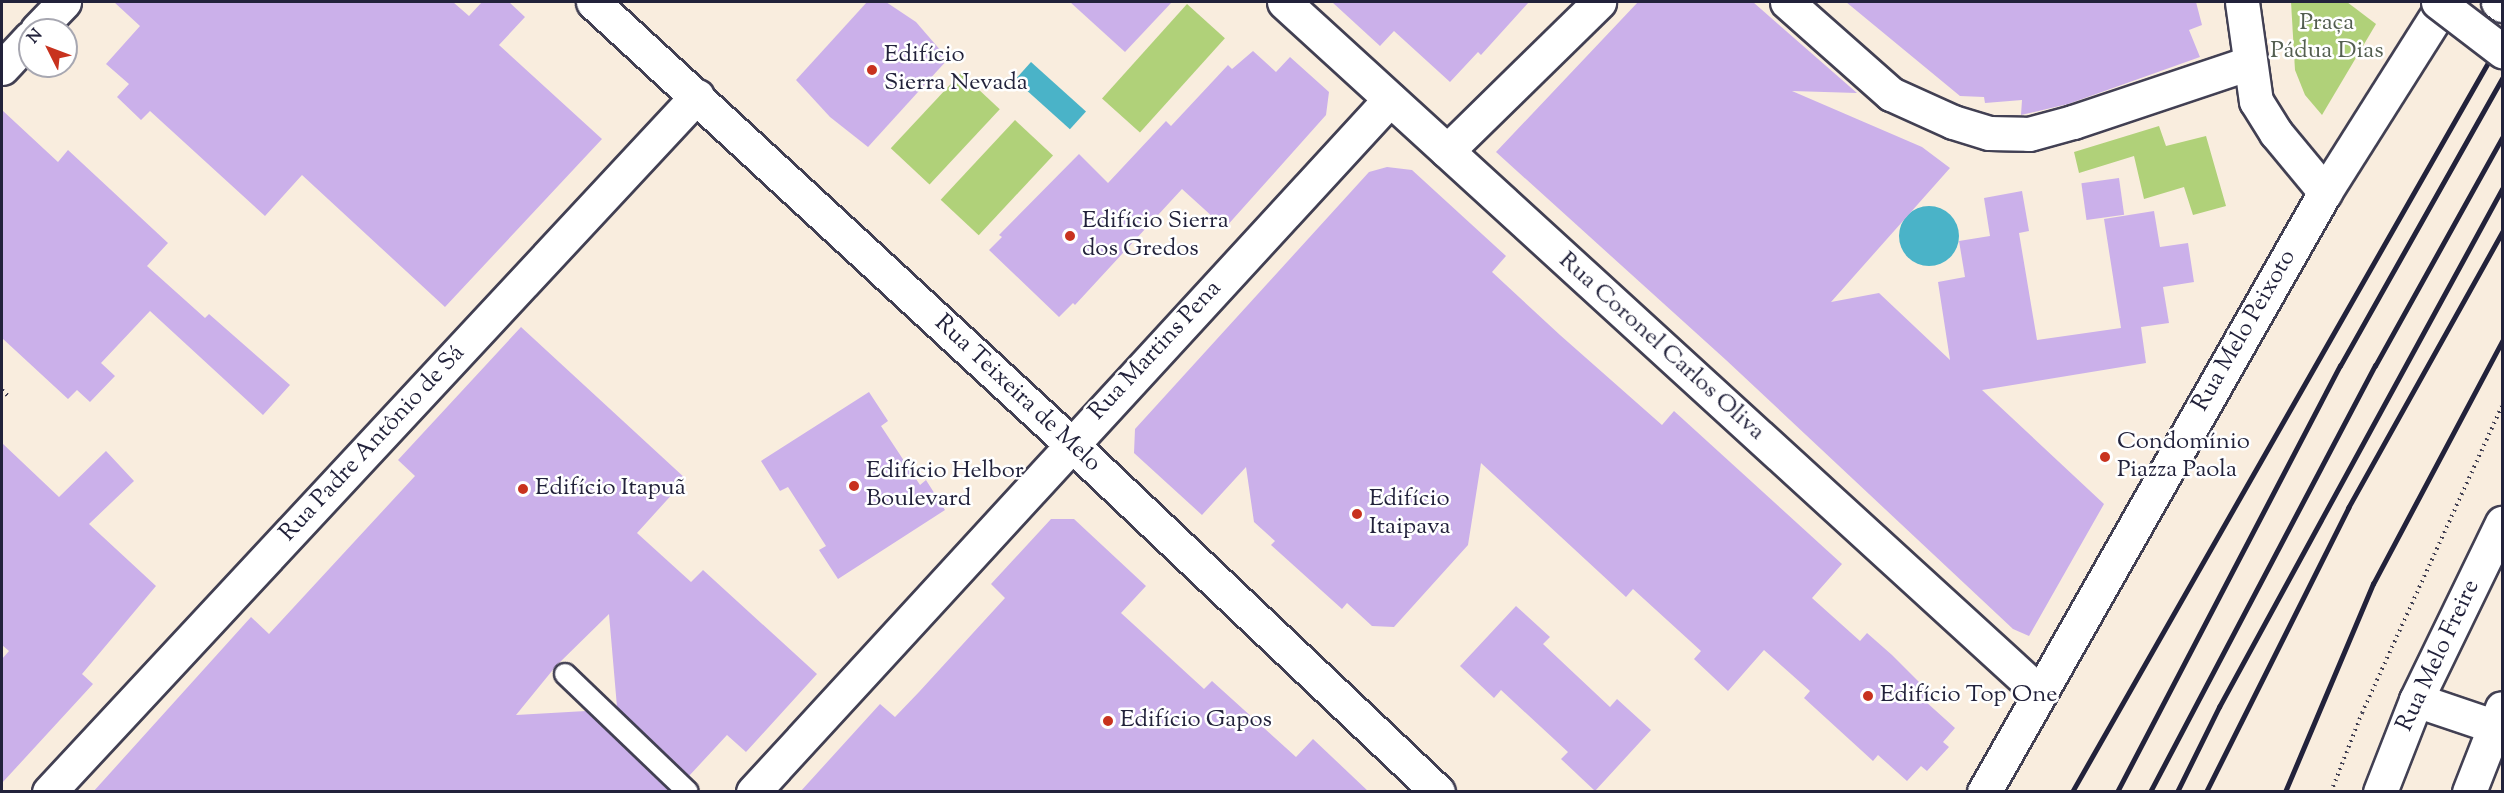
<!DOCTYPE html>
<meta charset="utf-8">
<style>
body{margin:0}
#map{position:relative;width:2504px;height:793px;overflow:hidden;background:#f9edde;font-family:"Sorts Mill Goudy",serif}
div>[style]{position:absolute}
.green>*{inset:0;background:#b0d179;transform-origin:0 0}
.water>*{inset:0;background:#4ab3c8;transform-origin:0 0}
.round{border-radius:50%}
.building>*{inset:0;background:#cbb0ea;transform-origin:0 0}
.path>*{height:4px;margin-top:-2px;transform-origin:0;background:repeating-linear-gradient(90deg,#424053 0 1.5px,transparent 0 6px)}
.roads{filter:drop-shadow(2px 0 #424053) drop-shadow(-2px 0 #424053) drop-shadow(0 2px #424053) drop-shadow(0 -2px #424053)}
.service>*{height:20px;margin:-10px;padding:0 10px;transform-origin:10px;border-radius:10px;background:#fff}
.minor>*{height:33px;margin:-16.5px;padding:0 16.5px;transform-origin:16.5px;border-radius:16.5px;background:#fff}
.tertiary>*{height:33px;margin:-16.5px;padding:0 16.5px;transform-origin:16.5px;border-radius:16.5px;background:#fff}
.secondary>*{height:33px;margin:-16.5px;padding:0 16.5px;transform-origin:16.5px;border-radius:16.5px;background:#fff}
.trunk>*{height:33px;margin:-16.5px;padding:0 16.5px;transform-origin:16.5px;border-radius:16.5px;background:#fff}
.rail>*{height:4.5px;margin:-2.25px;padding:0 2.25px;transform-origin:2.25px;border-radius:2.25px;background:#22223b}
.bridges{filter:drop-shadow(2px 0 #424053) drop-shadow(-2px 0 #424053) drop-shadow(0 2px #424053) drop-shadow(0 -2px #424053)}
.tertiary-bridge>*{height:33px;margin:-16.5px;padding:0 16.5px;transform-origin:16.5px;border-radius:16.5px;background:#fff}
.dots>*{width:16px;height:16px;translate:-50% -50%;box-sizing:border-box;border:3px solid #fff;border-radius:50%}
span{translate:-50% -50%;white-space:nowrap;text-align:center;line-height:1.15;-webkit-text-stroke:5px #fff;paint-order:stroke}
.park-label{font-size:24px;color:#545f51}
.poi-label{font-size:24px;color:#22223b}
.left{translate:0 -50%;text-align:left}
.street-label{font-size:24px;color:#22223b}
.frame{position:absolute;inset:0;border:3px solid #22223b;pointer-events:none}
.north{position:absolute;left:18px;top:18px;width:60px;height:60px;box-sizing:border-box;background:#fff;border:2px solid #a7a7b1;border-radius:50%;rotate:312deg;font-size:16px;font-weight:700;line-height:24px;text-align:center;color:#22223b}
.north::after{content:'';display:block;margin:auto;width:21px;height:27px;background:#c8321e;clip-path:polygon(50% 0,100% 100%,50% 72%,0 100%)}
</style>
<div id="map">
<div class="green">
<div style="clip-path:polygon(2291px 2px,2347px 2px,2376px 24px,2322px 115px,2305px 95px,2295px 70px)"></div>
<div style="left:1187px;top:4px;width:51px;height:127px;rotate:42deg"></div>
<div style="left:961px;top:73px;width:53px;height:103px;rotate:43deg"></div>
<div style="left:1015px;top:120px;width:52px;height:109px;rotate:43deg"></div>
<div style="clip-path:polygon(2159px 126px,2166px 146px,2206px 136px,2226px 206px,2193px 215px,2184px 187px,2144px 199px,2134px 156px,2079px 173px,2074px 152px)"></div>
</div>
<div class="water">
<div style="left:1031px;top:62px;width:74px;height:24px;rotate:42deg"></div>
<div class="round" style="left:1899px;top:206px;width:60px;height:60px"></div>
</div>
<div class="building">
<div style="clip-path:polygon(114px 2px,453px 2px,469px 16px,482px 2px,509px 2px,525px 17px,499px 45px,602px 139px,445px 307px,302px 175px,265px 216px,150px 111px,141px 120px,117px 97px,129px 84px,106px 64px,140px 26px)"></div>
<div style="clip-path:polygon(867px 2px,886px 2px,916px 22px,948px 59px,868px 147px,830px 117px,796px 80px)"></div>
<div style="clip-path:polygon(1070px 2px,1172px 2px,1125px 52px)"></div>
<div style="clip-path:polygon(1332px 2px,1529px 2px,1481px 55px,1478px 52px,1450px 82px,1394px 31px,1380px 46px)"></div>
<div style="clip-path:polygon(1638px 2px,1753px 2px,1857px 93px,1792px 91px,1922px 147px,1950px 168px,1831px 302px,1879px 293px,1950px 360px,1938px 282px,1965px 277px,1959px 241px,1990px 236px,1984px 198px,2022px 191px,2029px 231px,2019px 233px,2037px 340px,2121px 328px,2104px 219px,2154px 211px,2160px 247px,2188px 243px,2194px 282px,2163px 287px,2169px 323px,2141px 327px,2146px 363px,1982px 390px,2104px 504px,2029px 636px,2013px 629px,1726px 360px,1496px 152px)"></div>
<div style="clip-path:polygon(1846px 2px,2196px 2px,2202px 25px,2189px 30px,2200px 57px,2068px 104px,2021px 115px,2022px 100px,1985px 103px,1984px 97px,1960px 96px)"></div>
<div style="clip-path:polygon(1253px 51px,1276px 72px,1290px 57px,1329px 92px,1326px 115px,1225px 228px,1182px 189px,1075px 305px,1073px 303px,1059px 317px,989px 250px,1002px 237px,999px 235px,1079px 154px,1108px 183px,1166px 121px,1171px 126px,1228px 65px,1232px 69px)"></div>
<div style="clip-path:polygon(2px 110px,58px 162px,68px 150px,168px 243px,147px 266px,205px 318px,209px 314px,290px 385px,263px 415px,150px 311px,101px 363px,115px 376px,90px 402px,77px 390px,68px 399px,2px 338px)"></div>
<div style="clip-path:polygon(1387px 167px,1412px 170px,1506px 256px,1492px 272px,1560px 335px,1662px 425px,1674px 411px,1842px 564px,1812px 598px,1860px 641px,1867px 633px,1892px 655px,1931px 694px,1925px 701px,1955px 728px,1943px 742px,1949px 747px,1927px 771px,1921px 766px,1907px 781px,1878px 755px,1873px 761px,1804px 698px,1810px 691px,1764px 650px,1728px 691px,1694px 659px,1701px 651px,1633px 589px,1626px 597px,1481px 463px,1468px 545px,1394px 627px,1372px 626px,1347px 603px,1342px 609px,1271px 545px,1275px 541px,1254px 522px,1246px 467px,1202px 515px,1134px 453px,1135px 429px,1369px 172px)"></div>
<div style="left:2119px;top:178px;width:37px;height:38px;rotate:82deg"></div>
<div style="clip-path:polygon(521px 327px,686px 479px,637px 533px,691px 582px,703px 570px,817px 674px,746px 752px,727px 735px,689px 776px,617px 707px,609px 614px,556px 666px,516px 715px,586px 711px,670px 792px,93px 792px,251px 617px,269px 634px,415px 476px,398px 460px)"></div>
<div style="clip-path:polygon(869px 392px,888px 421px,881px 426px,920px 485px,926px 480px,945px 510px,838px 579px,819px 550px,826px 546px,788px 487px,780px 491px,761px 461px)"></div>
<div style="clip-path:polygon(2px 443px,59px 497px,106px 451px,134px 481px,89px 524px,156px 586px,82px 674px,93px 684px,2px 783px,2px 659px,9px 651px,2px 645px)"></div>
<div style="clip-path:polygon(1051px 519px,1074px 519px,1146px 586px,1121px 613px,1204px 689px,1212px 681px,1296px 757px,1313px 739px,1369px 792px,800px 792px,880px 704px,895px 717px,919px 692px,1005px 598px,991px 584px)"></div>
<div style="clip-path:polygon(1516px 606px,1550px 637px,1543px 644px,1610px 707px,1617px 699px,1651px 730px,1595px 791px,1561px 759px,1568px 752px,1501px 690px,1494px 698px,1460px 666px)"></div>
</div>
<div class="path">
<div style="left:2px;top:390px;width:11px;rotate:45deg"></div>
<div style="left:2331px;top:792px;width:85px;rotate:-68.6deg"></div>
<div style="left:2362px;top:713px;width:337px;rotate:-65.5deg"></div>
</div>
<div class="roads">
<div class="service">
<div style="left:565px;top:674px;width:170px;rotate:43.8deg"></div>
</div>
<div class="minor">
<div style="left:593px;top:2px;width:650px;rotate:42.75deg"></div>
<div style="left:1070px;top:443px;width:507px;rotate:43.48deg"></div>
<div style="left:1284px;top:2px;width:1021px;rotate:42.42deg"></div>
<div style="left:1787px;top:2px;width:139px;rotate:41.5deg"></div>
<div style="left:1891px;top:94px;width:68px;rotate:24.3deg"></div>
<div style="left:1953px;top:122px;width:38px;rotate:17deg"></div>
<div style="left:1989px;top:133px;width:40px;rotate:1.4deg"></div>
<div style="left:2029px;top:134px;width:46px;rotate:-15.3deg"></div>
<div style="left:2073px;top:122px;width:186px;rotate:-18.5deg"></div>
<div style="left:2242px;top:2px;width:100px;rotate:82deg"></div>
<div style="left:2256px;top:101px;width:38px;rotate:58deg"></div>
<div style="left:2276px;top:133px;width:77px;rotate:50.3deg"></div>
<div style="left:37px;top:30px;width:39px;rotate:-46deg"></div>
<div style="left:2px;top:68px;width:41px;rotate:-47deg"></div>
<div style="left:1447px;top:151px;width:213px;rotate:-44.4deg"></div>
<div style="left:2416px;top:700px;width:91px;rotate:18.6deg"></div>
<div style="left:49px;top:792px;width:951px;rotate:-47.05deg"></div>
<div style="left:753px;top:792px;width:941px;rotate:-47.41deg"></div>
</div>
<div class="tertiary">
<div style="left:2498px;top:2px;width:5px;rotate:37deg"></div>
</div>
<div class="secondary">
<div style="left:1984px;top:792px;width:690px;rotate:-60.39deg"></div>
<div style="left:2325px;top:192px;width:225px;rotate:-57.7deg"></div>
</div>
<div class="trunk">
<div style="left:2380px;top:792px;width:99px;rotate:-68.6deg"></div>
<div style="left:2416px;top:700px;width:197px;rotate:-64.1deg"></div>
<div style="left:2469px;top:792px;width:90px;rotate:-68.6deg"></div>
</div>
</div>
<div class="rail">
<div style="left:2072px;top:792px;width:868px;rotate:-60.3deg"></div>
<div style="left:2117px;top:792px;width:481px;rotate:-62.4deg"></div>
<div style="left:2340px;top:366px;width:330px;rotate:-60.6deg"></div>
<div style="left:2150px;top:792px;width:482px;rotate:-62.2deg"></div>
<div style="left:2375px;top:366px;width:261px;rotate:-60.9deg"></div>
<div style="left:2177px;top:792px;width:95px;rotate:-63.7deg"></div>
<div style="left:2219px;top:707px;width:590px;rotate:-61.35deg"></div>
<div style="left:2206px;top:792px;width:318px;rotate:-63.4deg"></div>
<div style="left:2348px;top:508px;width:316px;rotate:-60.8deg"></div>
<div style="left:2285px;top:792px;width:226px;rotate:-67.1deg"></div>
<div style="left:2373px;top:584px;width:275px;rotate:-62deg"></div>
</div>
<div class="bridges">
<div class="tertiary-bridge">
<div style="left:2438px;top:2px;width:81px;rotate:37.4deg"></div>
</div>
</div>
<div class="dots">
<div style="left:872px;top:70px;background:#c8321e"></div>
<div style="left:1070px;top:236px;background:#c8321e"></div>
<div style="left:2105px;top:457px;background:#c8321e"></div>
<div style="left:854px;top:486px;background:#c8321e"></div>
<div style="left:523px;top:489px;background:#c8321e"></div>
<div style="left:1357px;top:514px;background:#c8321e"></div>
<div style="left:1868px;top:696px;background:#c8321e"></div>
<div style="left:1108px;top:721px;background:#c8321e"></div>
</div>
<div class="park-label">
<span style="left:2327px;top:38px">Praça<br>Pádua Dias</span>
</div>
<div class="poi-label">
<span class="left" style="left:884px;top:70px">Edifício<br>Sierra Nevada</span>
<span class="left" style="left:1082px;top:236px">Edifício Sierra<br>dos Gredos</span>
<span class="left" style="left:2117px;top:457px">Condomínio<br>Piazza Paola</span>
<span class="left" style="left:866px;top:486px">Edifício Helbor<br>Boulevard</span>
<span class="left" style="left:535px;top:489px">Edifício Itapuã</span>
<span class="left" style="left:1369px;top:514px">Edifício<br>Itaipava</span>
<span class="left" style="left:1880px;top:696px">Edifício Top One</span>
<span class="left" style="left:1120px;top:721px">Edifício Gapos</span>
</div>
<div class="street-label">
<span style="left:2245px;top:331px;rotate:-60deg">Rua Melo Peixoto</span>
<span style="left:1661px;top:347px;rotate:42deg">Rua Coronel Carlos Oliva</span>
<span style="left:1156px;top:351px;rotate:-47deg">Rua Martins Pena</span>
<span style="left:1017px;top:394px;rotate:43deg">Rua Teixeira de Melo</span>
<span style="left:373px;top:444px;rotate:-47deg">Rua Padre Antônio de Sá</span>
<span style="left:2439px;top:656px;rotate:-65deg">Rua Melo Freire</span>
</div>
<div class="frame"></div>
<div class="north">N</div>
</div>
